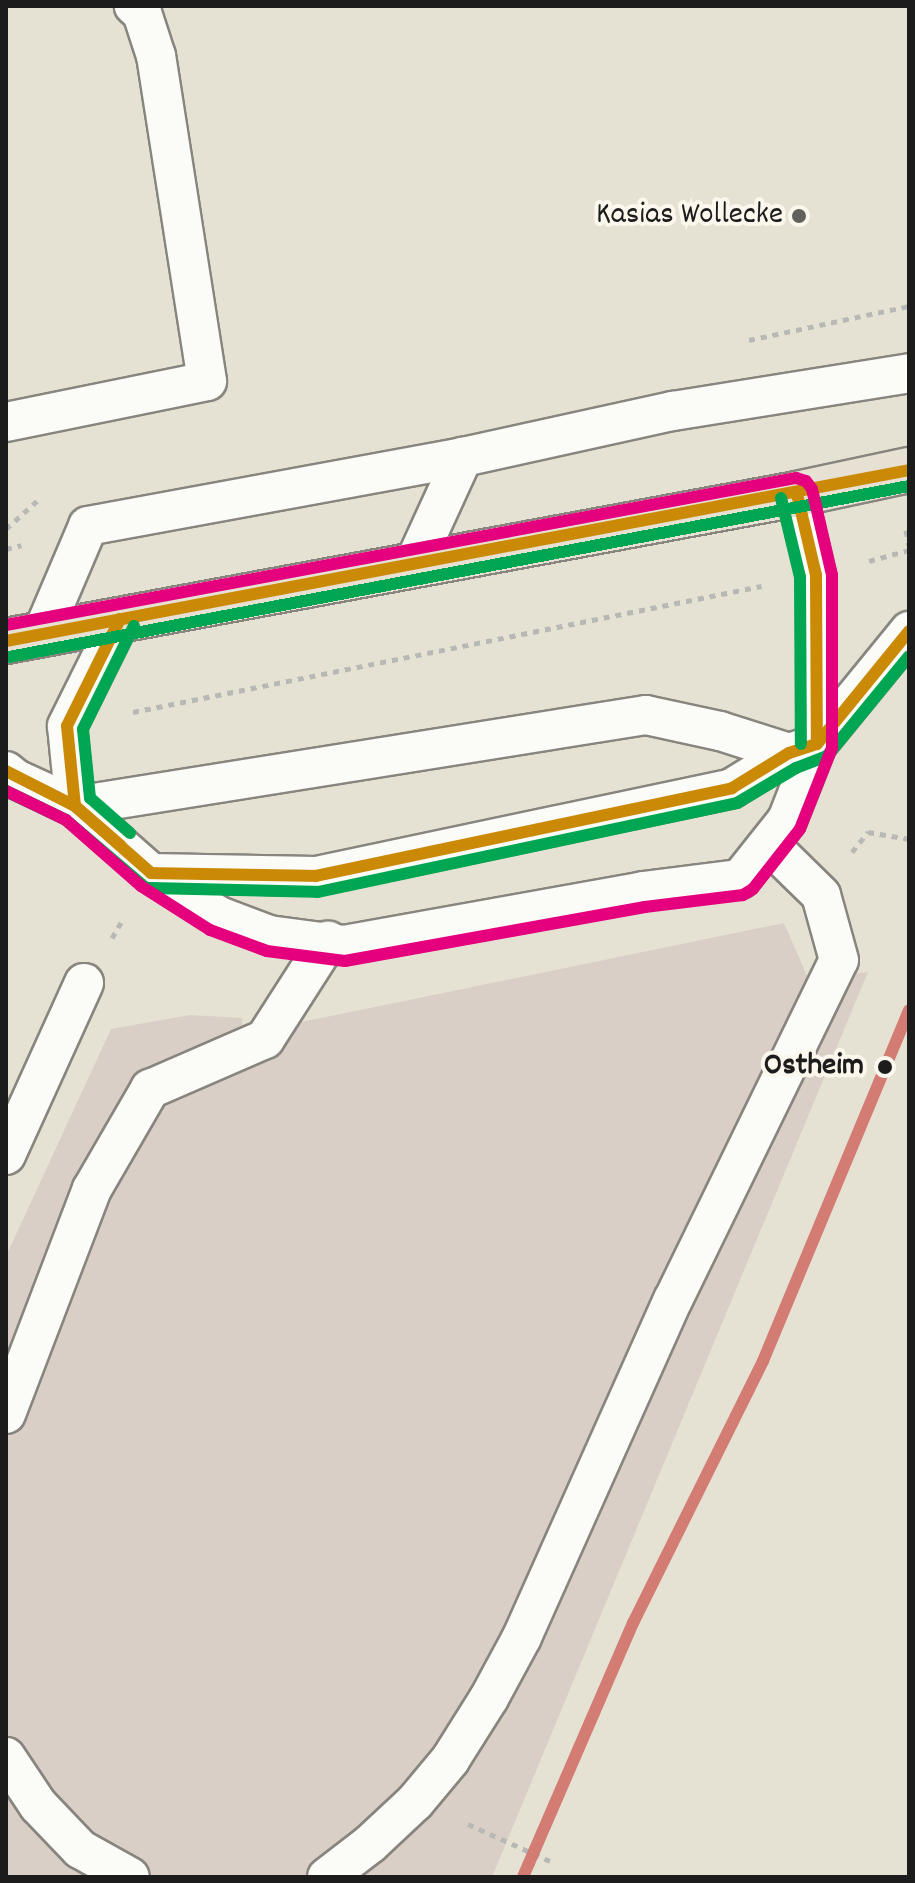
<!DOCTYPE html>
<style>
body{margin:0}
#map{position:relative;width:915px;height:1883px;overflow:hidden;background:#e6e2d3;font-family:Dekko,sans-serif}
div>[style]{position:absolute}
.industrial>*{inset:0;background:#dacfc7}
.path>*{height:5px;margin-top:-2.5px;transform-origin:0;background:repeating-linear-gradient(90deg,#b8b8b5 0 6px,transparent 0 12px)}
.roads{filter:drop-shadow(2px 0 #87857e) drop-shadow(-2px 0 #87857e) drop-shadow(0 2px #87857e) drop-shadow(0 -2px #87857e)}
.service>*{height:38px;margin:-19px;padding:0 19px;transform-origin:19px;border-radius:19px;background:#fbfbf8}
.primary>*{height:44px;margin:-22px;padding:0 22px;transform-origin:22px;border-radius:22px;background:#e7e1d4}
.bus-1>*{height:12px;margin:-6px;padding:0 6px;transform-origin:6px;border-radius:6px;background:#cb8a06}
.bus-2>*{height:12px;margin:-6px;padding:0 6px;transform-origin:6px;border-radius:6px;background:#00a651}
.bus-3>*{height:12px;margin:-6px;padding:0 6px;transform-origin:6px;border-radius:6px;background:#e5007d}
.tram-1>*{height:12px;margin:-6px;padding:0 6px;transform-origin:6px;border-radius:6px;background:#d27c74}
.dots>*{width:22px;height:22px;translate:-50% -50%;box-sizing:border-box;border:4px solid #fbf7ec;border-radius:50%}
span{translate:-50% -50%;white-space:nowrap;text-align:center;line-height:1.15;-webkit-text-stroke:8px #fbf7ec;paint-order:stroke}
.poi-label{font-size:32px;color:#1c1c1c}
.right{translate:-100% -50%;text-align:right}
.stop-label{font-size:32px;color:#1c1c1c;font-weight:700}
.frame{position:absolute;inset:0;border:8px solid #1c1c1c;pointer-events:none}
</style>
<div id="map">
<div class="industrial">
<div style="clip-path:polygon(784px 923px,808px 978px,868px 972px,492px 1877px,6px 1877px,6px 1256px,111px 1029px,190px 1015px,242px 1018px,243px 1034px)"></div>
</div>
<div class="path">
<div style="left:749px;top:340px;width:164px;rotate:-12deg"></div>
<div style="left:6px;top:529px;width:43px;rotate:-42.2deg"></div>
<div style="left:906px;top:530px;width:15px;rotate:79deg"></div>
<div style="left:6px;top:549px;width:16px;rotate:-14deg"></div>
<div style="left:869px;top:561px;width:41px;rotate:-15.4deg"></div>
<div style="left:133px;top:712px;width:641px;rotate:-11.33deg"></div>
<div style="left:852px;top:852px;width:26px;rotate:-51deg"></div>
<div style="left:868px;top:832px;width:42px;rotate:9.7deg"></div>
<div style="left:112px;top:938px;width:22px;rotate:-60deg"></div>
<div style="left:468px;top:1824px;width:90px;rotate:24.3deg"></div>
</div>
<div class="roads">
<div class="service">
<div style="left:6px;top:422px;width:205px;rotate:-11.5deg"></div>
<div style="left:207px;top:381px;width:329px;rotate:-98.9deg"></div>
<div style="left:156px;top:56px;width:45px;rotate:-108deg"></div>
<div style="left:142px;top:13px;width:11px;rotate:-139deg"></div>
<div style="left:797px;top:494px;width:83px;rotate:76.8deg"></div>
<div style="left:816px;top:575px;width:169px;rotate:89.7deg"></div>
<div style="left:414px;top:564px;width:118px;rotate:-65.4deg"></div>
<div style="left:42px;top:634px;width:117px;rotate:-66.9deg"></div>
<div style="left:88px;top:526px;width:381px;rotate:-10.4deg"></div>
<div style="left:463px;top:457px;width:215px;rotate:-12.4deg"></div>
<div style="left:673px;top:411px;width:239px;rotate:-9.1deg"></div>
<div style="left:6px;top:771px;width:13px;rotate:39deg"></div>
<div style="left:16px;top:779px;width:65px;rotate:24.6deg"></div>
<div style="left:75px;top:806px;width:101px;rotate:41.4deg"></div>
<div style="left:151px;top:873px;width:80px;rotate:32.3deg"></div>
<div style="left:219px;top:916px;width:53px;rotate:20.8deg"></div>
<div style="left:269px;top:935px;width:76px;rotate:7.6deg"></div>
<div style="left:344px;top:945px;width:304px;rotate:-10.2deg"></div>
<div style="left:643px;top:891px;width:98px;rotate:-7.1deg"></div>
<div style="left:740px;top:879px;width:75px;rotate:-51.5deg"></div>
<div style="left:787px;top:820px;width:82px;rotate:-68.5deg"></div>
<div style="left:817px;top:744px;width:146px;rotate:-50.8deg"></div>
<div style="left:75px;top:806px;width:578px;rotate:-9.06deg"></div>
<div style="left:646px;top:715px;width:76px;rotate:12.2deg"></div>
<div style="left:720px;top:731px;width:72px;rotate:17.7deg"></div>
<div style="left:75px;top:806px;width:80px;rotate:-95.7deg"></div>
<div style="left:67px;top:726px;width:119px;rotate:-63.6deg"></div>
<div style="left:151px;top:873px;width:165px;rotate:1deg"></div>
<div style="left:316px;top:876px;width:425px;rotate:-11.9deg"></div>
<div style="left:732px;top:788px;width:67px;rotate:-31.6deg"></div>
<div style="left:789px;top:753px;width:16px;rotate:-18deg"></div>
<div style="left:6px;top:1155px;width:189px;rotate:-65.6deg"></div>
<div style="left:6px;top:1414px;width:241px;rotate:-69.1deg"></div>
<div style="left:92px;top:1189px;width:116px;rotate:-59.9deg"></div>
<div style="left:150px;top:1089px;width:125px;rotate:-23.5deg"></div>
<div style="left:265px;top:1039px;width:117px;rotate:-57.3deg"></div>
<div style="left:6px;top:1757px;width:58px;rotate:56.3deg"></div>
<div style="left:38px;top:1805px;width:61px;rotate:46.3deg"></div>
<div style="left:80px;top:1849px;width:57px;rotate:29.2deg"></div>
<div style="left:327px;top:1877px;width:54px;rotate:-37.5deg"></div>
<div style="left:370px;top:1844px;width:62px;rotate:-43deg"></div>
<div style="left:415px;top:1802px;width:55px;rotate:-50.2deg"></div>
<div style="left:450px;top:1760px;width:73px;rotate:-57.8deg"></div>
<div style="left:489px;top:1698px;width:69px;rotate:-61.6deg"></div>
<div style="left:522px;top:1637px;width:369px;rotate:-65.9deg"></div>
<div style="left:673px;top:1300px;width:378px;rotate:-64deg"></div>
<div style="left:839px;top:960px;width:67px;rotate:-105.5deg"></div>
<div style="left:821px;top:895px;width:71px;rotate:-135.6deg"></div>
</div>
<div class="primary">
<div style="left:6px;top:641px;width:805px;rotate:-10.53deg"></div>
<div style="left:797px;top:494px;width:115px;rotate:-12.1deg"></div>
</div>
</div>
<div class="bus-1">
<div style="left:797px;top:494px;width:83px;rotate:76.8deg"></div>
<div style="left:816px;top:575px;width:169px;rotate:89.7deg"></div>
<div style="left:120px;top:619px;width:119px;rotate:116.4deg"></div>
<div style="left:67px;top:726px;width:80px;rotate:84.3deg"></div>
<div style="left:75px;top:806px;width:60px;rotate:40.9deg"></div>
<div style="left:6px;top:641px;width:919px;rotate:-10.72deg"></div>
<div style="left:6px;top:771px;width:77px;rotate:26.9deg"></div>
<div style="left:75px;top:806px;width:101px;rotate:41.4deg"></div>
<div style="left:151px;top:873px;width:165px;rotate:1deg"></div>
<div style="left:316px;top:876px;width:425px;rotate:-11.9deg"></div>
<div style="left:732px;top:788px;width:67px;rotate:-31.6deg"></div>
<div style="left:789px;top:753px;width:29px;rotate:-18deg"></div>
<div style="left:817px;top:744px;width:146px;rotate:-50.8deg"></div>
</div>
<div class="bus-2">
<div style="left:781px;top:498px;width:81px;rotate:76.5deg"></div>
<div style="left:800px;top:577px;width:167px;rotate:89.7deg"></div>
<div style="left:9px;top:657px;width:916px;rotate:-10.76deg"></div>
<div style="left:6px;top:791px;width:67px;rotate:25.8deg"></div>
<div style="left:66px;top:820px;width:105px;rotate:40.4deg"></div>
<div style="left:146px;top:888px;width:172px;rotate:1.3deg"></div>
<div style="left:318px;top:892px;width:428px;rotate:-12deg"></div>
<div style="left:737px;top:803px;width:69px;rotate:-30.7deg"></div>
<div style="left:796px;top:768px;width:33px;rotate:-21deg"></div>
<div style="left:827px;top:756px;width:129px;rotate:-50.6deg"></div>
<div style="left:130px;top:833px;width:53px;rotate:-138.8deg"></div>
<div style="left:90px;top:798px;width:69px;rotate:-95.8deg"></div>
<div style="left:83px;top:729px;width:115px;rotate:-63.7deg"></div>
</div>
<div class="bus-3">
<div style="left:6px;top:625px;width:804px;rotate:-10.54deg"></div>
<div style="left:796px;top:478px;width:10px;rotate:17deg"></div>
<div style="left:806px;top:481px;width:10px;rotate:53deg"></div>
<div style="left:812px;top:489px;width:88px;rotate:76.9deg"></div>
<div style="left:832px;top:575px;width:173px;rotate:90deg"></div>
<div style="left:832px;top:748px;width:87px;rotate:111.6deg"></div>
<div style="left:800px;top:829px;width:76px;rotate:128.1deg"></div>
<div style="left:753px;top:889px;width:12px;rotate:149deg"></div>
<div style="left:743px;top:895px;width:99px;rotate:173deg"></div>
<div style="left:645px;top:907px;width:305px;rotate:169.8deg"></div>
<div style="left:345px;top:961px;width:79px;rotate:-172.7deg"></div>
<div style="left:267px;top:951px;width:61px;rotate:-159.8deg"></div>
<div style="left:210px;top:930px;width:82px;rotate:-147.5deg"></div>
<div style="left:141px;top:886px;width:100px;rotate:-138.7deg"></div>
<div style="left:66px;top:820px;width:67px;rotate:-154.2deg"></div>
</div>
<div class="tram-1">
<div style="left:523px;top:1877px;width:277px;rotate:-66.6deg"></div>
<div style="left:633px;top:1623px;width:292px;rotate:-63.6deg"></div>
<div style="left:763px;top:1361px;width:380px;rotate:-67.4deg"></div>
</div>
<div class="dots">
<div style="left:799px;top:216px;background:#63615c"></div>
<div style="left:885px;top:1067px;background:#1c1c1c"></div>
</div>
<div class="poi-label">
<span class="right" style="left:783px;top:216px">Kasias Wollecke</span>
</div>
<div class="stop-label">
<span class="right" style="left:864px;top:1067px">Ostheim</span>
</div>
<div class="frame"></div>
</div>
